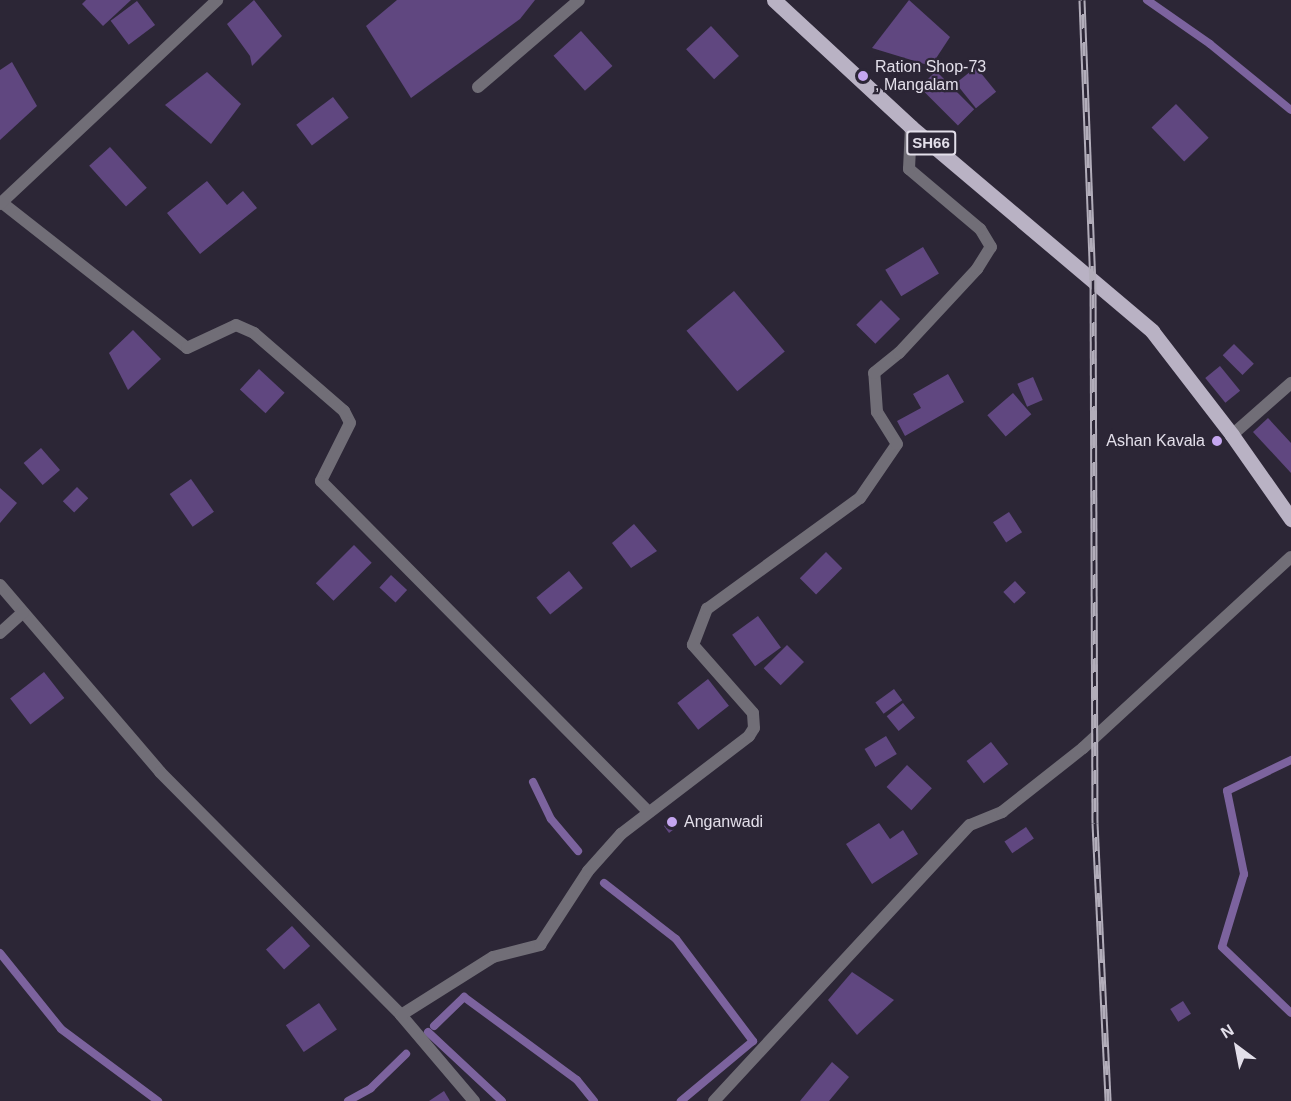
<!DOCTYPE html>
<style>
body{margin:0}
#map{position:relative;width:1291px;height:1101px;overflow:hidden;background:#2c2636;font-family:Helvetica,sans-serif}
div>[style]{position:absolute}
.stream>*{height:8px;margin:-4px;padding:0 4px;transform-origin:4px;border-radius:4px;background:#7c639e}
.building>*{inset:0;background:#604780;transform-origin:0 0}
.street>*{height:12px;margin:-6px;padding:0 6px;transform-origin:6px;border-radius:6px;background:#716e77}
.primary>*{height:15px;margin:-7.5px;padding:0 7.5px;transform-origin:7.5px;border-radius:7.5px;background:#b9b2c4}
.rail>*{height:7px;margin-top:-3.5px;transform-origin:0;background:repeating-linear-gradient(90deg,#2c2636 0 14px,#b2adba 0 28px);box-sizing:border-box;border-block:2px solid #b2adba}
.dots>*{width:16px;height:16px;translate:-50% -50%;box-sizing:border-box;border:3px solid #2c2636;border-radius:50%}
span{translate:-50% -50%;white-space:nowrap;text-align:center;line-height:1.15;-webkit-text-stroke:4.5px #2c2636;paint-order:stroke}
.shield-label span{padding:2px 4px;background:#2c2636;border:2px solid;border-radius:4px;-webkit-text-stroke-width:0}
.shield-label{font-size:15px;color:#e3dfea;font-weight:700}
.poi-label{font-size:16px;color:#e3dfea}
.left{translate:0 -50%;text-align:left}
.right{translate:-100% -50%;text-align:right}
.north{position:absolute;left:1207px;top:1017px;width:60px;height:60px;-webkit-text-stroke:4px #2c2636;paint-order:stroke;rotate:328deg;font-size:16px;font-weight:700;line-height:24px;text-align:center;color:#e3dfea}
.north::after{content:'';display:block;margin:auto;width:21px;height:27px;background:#e3dfea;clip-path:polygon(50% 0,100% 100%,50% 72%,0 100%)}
</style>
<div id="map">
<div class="stream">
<div style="left:1147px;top:0;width:77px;rotate:34.9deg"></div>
<div style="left:1210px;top:44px;width:104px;rotate:39.2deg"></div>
<div style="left:1291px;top:760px;width:71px;rotate:154.2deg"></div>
<div style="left:1227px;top:791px;width:85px;rotate:78.4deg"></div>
<div style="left:1244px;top:874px;width:76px;rotate:106.8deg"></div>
<div style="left:1222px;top:947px;width:95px;rotate:43.7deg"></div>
<div style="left:533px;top:782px;width:41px;rotate:64.1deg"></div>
<div style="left:551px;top:819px;width:42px;rotate:49.8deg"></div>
<div style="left:604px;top:883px;width:91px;rotate:37.9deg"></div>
<div style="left:676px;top:939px;width:128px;rotate:53deg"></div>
<div style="left:753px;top:1041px;width:94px;rotate:140.2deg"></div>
<div style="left:0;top:953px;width:97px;rotate:51.2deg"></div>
<div style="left:61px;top:1029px;width:121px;rotate:36.6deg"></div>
<div style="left:434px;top:1026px;width:42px;rotate:-44deg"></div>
<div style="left:464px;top:997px;width:140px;rotate:36.3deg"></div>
<div style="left:577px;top:1080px;width:27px;rotate:51deg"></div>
<div style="left:428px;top:1032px;width:101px;rotate:43deg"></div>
<div style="left:348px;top:1101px;width:26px;rotate:-29deg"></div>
<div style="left:371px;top:1088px;width:49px;rotate:-44.2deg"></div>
</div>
<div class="building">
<div style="clip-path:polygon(86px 0,131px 0,103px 26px,82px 4px)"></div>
<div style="clip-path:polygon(254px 0,282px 36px,252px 66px,250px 56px,227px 24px)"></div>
<div style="clip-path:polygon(397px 0,535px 0,520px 19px,411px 98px,366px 26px)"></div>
<div style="clip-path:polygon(909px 0,950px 37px,931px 66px,872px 48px)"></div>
<div style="left:137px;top:1px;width:30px;height:33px;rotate:53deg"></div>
<div style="left:711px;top:26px;width:41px;height:34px;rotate:47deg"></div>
<div style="left:581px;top:31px;width:47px;height:37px;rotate:48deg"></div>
<div style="clip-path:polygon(12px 62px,37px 106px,0 140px,0 70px)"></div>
<div style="left:976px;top:67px;width:32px;height:26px;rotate:51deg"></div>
<div style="left:936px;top:71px;width:54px;height:23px;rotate:45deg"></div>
<div style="clip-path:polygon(207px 72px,241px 104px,211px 144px,165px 105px)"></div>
<div style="left:333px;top:97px;width:26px;height:46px;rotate:53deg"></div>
<div style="left:1176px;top:104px;width:47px;height:34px;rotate:46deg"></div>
<div style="left:110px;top:147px;width:55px;height:28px;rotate:48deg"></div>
<div style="clip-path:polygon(207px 181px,227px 205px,243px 191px,257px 208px,200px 254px,167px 213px)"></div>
<div style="left:923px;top:247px;width:31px;height:44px;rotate:59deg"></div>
<div style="left:734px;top:291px;width:79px;height:62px;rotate:50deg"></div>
<div style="left:881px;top:300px;width:27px;height:35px;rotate:45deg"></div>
<div style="clip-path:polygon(133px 330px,161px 359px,128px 390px,109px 353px)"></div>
<div style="left:1234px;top:344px;width:28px;height:16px;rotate:45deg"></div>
<div style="left:1220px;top:366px;width:32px;height:19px;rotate:51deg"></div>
<div style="left:259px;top:369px;width:35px;height:28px;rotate:43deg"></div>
<div style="clip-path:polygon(948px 374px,964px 402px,905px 436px,897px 421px,921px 408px,913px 394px)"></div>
<div style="left:1033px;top:377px;width:25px;height:17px;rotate:67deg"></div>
<div style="left:1013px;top:393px;width:28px;height:34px;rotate:49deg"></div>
<div style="clip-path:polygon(1268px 418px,1291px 443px,1291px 473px,1253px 432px)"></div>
<div style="left:41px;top:448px;width:29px;height:23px;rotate:49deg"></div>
<div style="left:191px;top:479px;width:40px;height:26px;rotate:55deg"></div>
<div style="left:77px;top:487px;width:16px;height:20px;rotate:45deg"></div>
<div style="clip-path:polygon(0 488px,17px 503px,0 523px)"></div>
<div style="left:1009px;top:512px;width:24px;height:19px;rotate:57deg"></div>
<div style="clip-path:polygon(634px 524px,657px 551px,631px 568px,612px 543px)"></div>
<div style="left:354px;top:545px;width:25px;height:54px;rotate:45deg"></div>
<div style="left:826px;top:552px;width:23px;height:37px;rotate:45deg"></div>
<div style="left:569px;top:571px;width:22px;height:42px;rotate:51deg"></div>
<div style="left:391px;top:575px;width:22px;height:17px;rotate:43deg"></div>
<div style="left:1015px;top:581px;width:16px;height:16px;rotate:47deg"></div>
<div style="left:758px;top:616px;width:39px;height:32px;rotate:54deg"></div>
<div style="left:787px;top:645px;width:24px;height:33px;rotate:45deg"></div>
<div style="left:44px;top:672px;width:33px;height:43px;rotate:52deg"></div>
<div style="left:708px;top:679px;width:34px;height:39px;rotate:52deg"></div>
<div style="left:894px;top:689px;width:14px;height:23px;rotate:54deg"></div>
<div style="left:903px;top:703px;width:19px;height:21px;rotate:51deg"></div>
<div style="left:886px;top:736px;width:21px;height:25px;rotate:59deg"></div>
<div style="left:991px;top:742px;width:28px;height:31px;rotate:52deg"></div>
<div style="left:907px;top:765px;width:34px;height:30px;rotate:43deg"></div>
<div style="clip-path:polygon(673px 818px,678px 826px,669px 833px,664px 826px)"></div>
<div style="clip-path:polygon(879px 823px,890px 839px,903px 830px,918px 854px,872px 884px,846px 844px)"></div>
<div style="left:1026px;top:827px;width:14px;height:26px;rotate:56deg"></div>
<div style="left:292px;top:926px;width:27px;height:35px;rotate:48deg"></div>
<div style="clip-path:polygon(852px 972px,894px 1000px,857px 1035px,828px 1000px)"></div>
<div style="left:1183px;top:1001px;width:15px;height:15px;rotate:58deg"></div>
<div style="left:319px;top:1003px;width:32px;height:40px;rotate:56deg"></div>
<div style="clip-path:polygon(832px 1062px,849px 1077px,829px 1101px,800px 1101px)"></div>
<div style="clip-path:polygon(444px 1091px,450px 1101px,429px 1101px)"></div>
</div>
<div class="street">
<div style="left:478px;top:87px;width:133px;rotate:-40.7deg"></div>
<div style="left:1px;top:202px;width:236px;rotate:38.1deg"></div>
<div style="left:187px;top:348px;width:54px;rotate:-25.1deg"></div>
<div style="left:236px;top:325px;width:20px;rotate:24deg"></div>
<div style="left:254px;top:333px;width:119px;rotate:40.9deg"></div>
<div style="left:344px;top:411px;width:13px;rotate:63deg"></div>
<div style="left:350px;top:423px;width:65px;rotate:116.6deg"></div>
<div style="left:321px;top:481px;width:466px;rotate:45.3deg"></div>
<div style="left:0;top:204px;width:298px;rotate:-43.2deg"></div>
<div style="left:1232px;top:435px;width:79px;rotate:-41.4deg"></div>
<div style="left:0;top:585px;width:246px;rotate:49.4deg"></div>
<div style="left:160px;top:772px;width:342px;rotate:45.2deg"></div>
<div style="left:401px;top:1015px;width:113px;rotate:49.7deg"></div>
<div style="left:0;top:633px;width:31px;rotate:-42deg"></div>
<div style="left:401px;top:1015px;width:109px;rotate:-32.2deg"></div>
<div style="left:493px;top:957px;width:49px;rotate:-14.3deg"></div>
<div style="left:540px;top:945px;width:88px;rotate:-57deg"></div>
<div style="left:588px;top:871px;width:50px;rotate:-48.3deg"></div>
<div style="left:621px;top:834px;width:161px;rotate:-37.4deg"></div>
<div style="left:749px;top:736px;width:9px;rotate:-58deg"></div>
<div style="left:754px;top:728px;width:15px;rotate:-94deg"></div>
<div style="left:753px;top:713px;width:91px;rotate:-131.4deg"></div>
<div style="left:693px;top:645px;width:39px;rotate:-69deg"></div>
<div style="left:707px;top:609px;width:189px;rotate:-36deg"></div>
<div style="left:860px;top:498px;width:65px;rotate:-55.6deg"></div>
<div style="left:897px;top:444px;width:38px;rotate:-122deg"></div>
<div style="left:877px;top:412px;width:39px;rotate:-94deg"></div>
<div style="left:874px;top:373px;width:32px;rotate:-39deg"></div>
<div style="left:899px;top:353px;width:115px;rotate:-47.1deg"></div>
<div style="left:977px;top:269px;width:26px;rotate:-58deg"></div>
<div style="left:991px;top:247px;width:21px;rotate:-121deg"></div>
<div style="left:980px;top:229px;width:93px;rotate:-139.8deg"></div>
<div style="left:909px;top:169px;width:42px;rotate:-87.3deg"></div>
<div style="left:714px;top:1101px;width:376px;rotate:-47.2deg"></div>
<div style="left:970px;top:825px;width:35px;rotate:-22deg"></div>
<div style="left:1002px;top:812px;width:103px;rotate:-38.3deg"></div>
<div style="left:1083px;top:748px;width:282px;rotate:-42.6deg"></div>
</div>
<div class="primary">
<div style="left:774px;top:0;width:187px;rotate:42.8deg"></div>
<div style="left:911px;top:127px;width:316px;rotate:40.2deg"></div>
<div style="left:1152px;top:331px;width:131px;rotate:52.4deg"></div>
<div style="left:1232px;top:435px;width:103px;rotate:54.9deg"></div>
</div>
<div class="rail">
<div style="left:1082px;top:0;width:280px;rotate:87.8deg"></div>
<div style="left:1093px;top:280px;width:543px;rotate:89.79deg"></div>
<div style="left:1095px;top:823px;width:278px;rotate:87.3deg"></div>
</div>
<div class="dots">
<div style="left:863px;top:76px;background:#c5a6f0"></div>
<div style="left:1217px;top:441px;background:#c5a6f0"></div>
<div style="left:672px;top:822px;background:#c5a6f0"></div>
</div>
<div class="shield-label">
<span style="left:931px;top:143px">SH66</span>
</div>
<div class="poi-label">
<span class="left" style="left:875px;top:76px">Ration Shop-73<br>, Mangalam</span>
<span class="right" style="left:1205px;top:441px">Ashan Kavala</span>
<span class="left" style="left:684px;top:822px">Anganwadi</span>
</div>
<div class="north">N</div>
</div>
